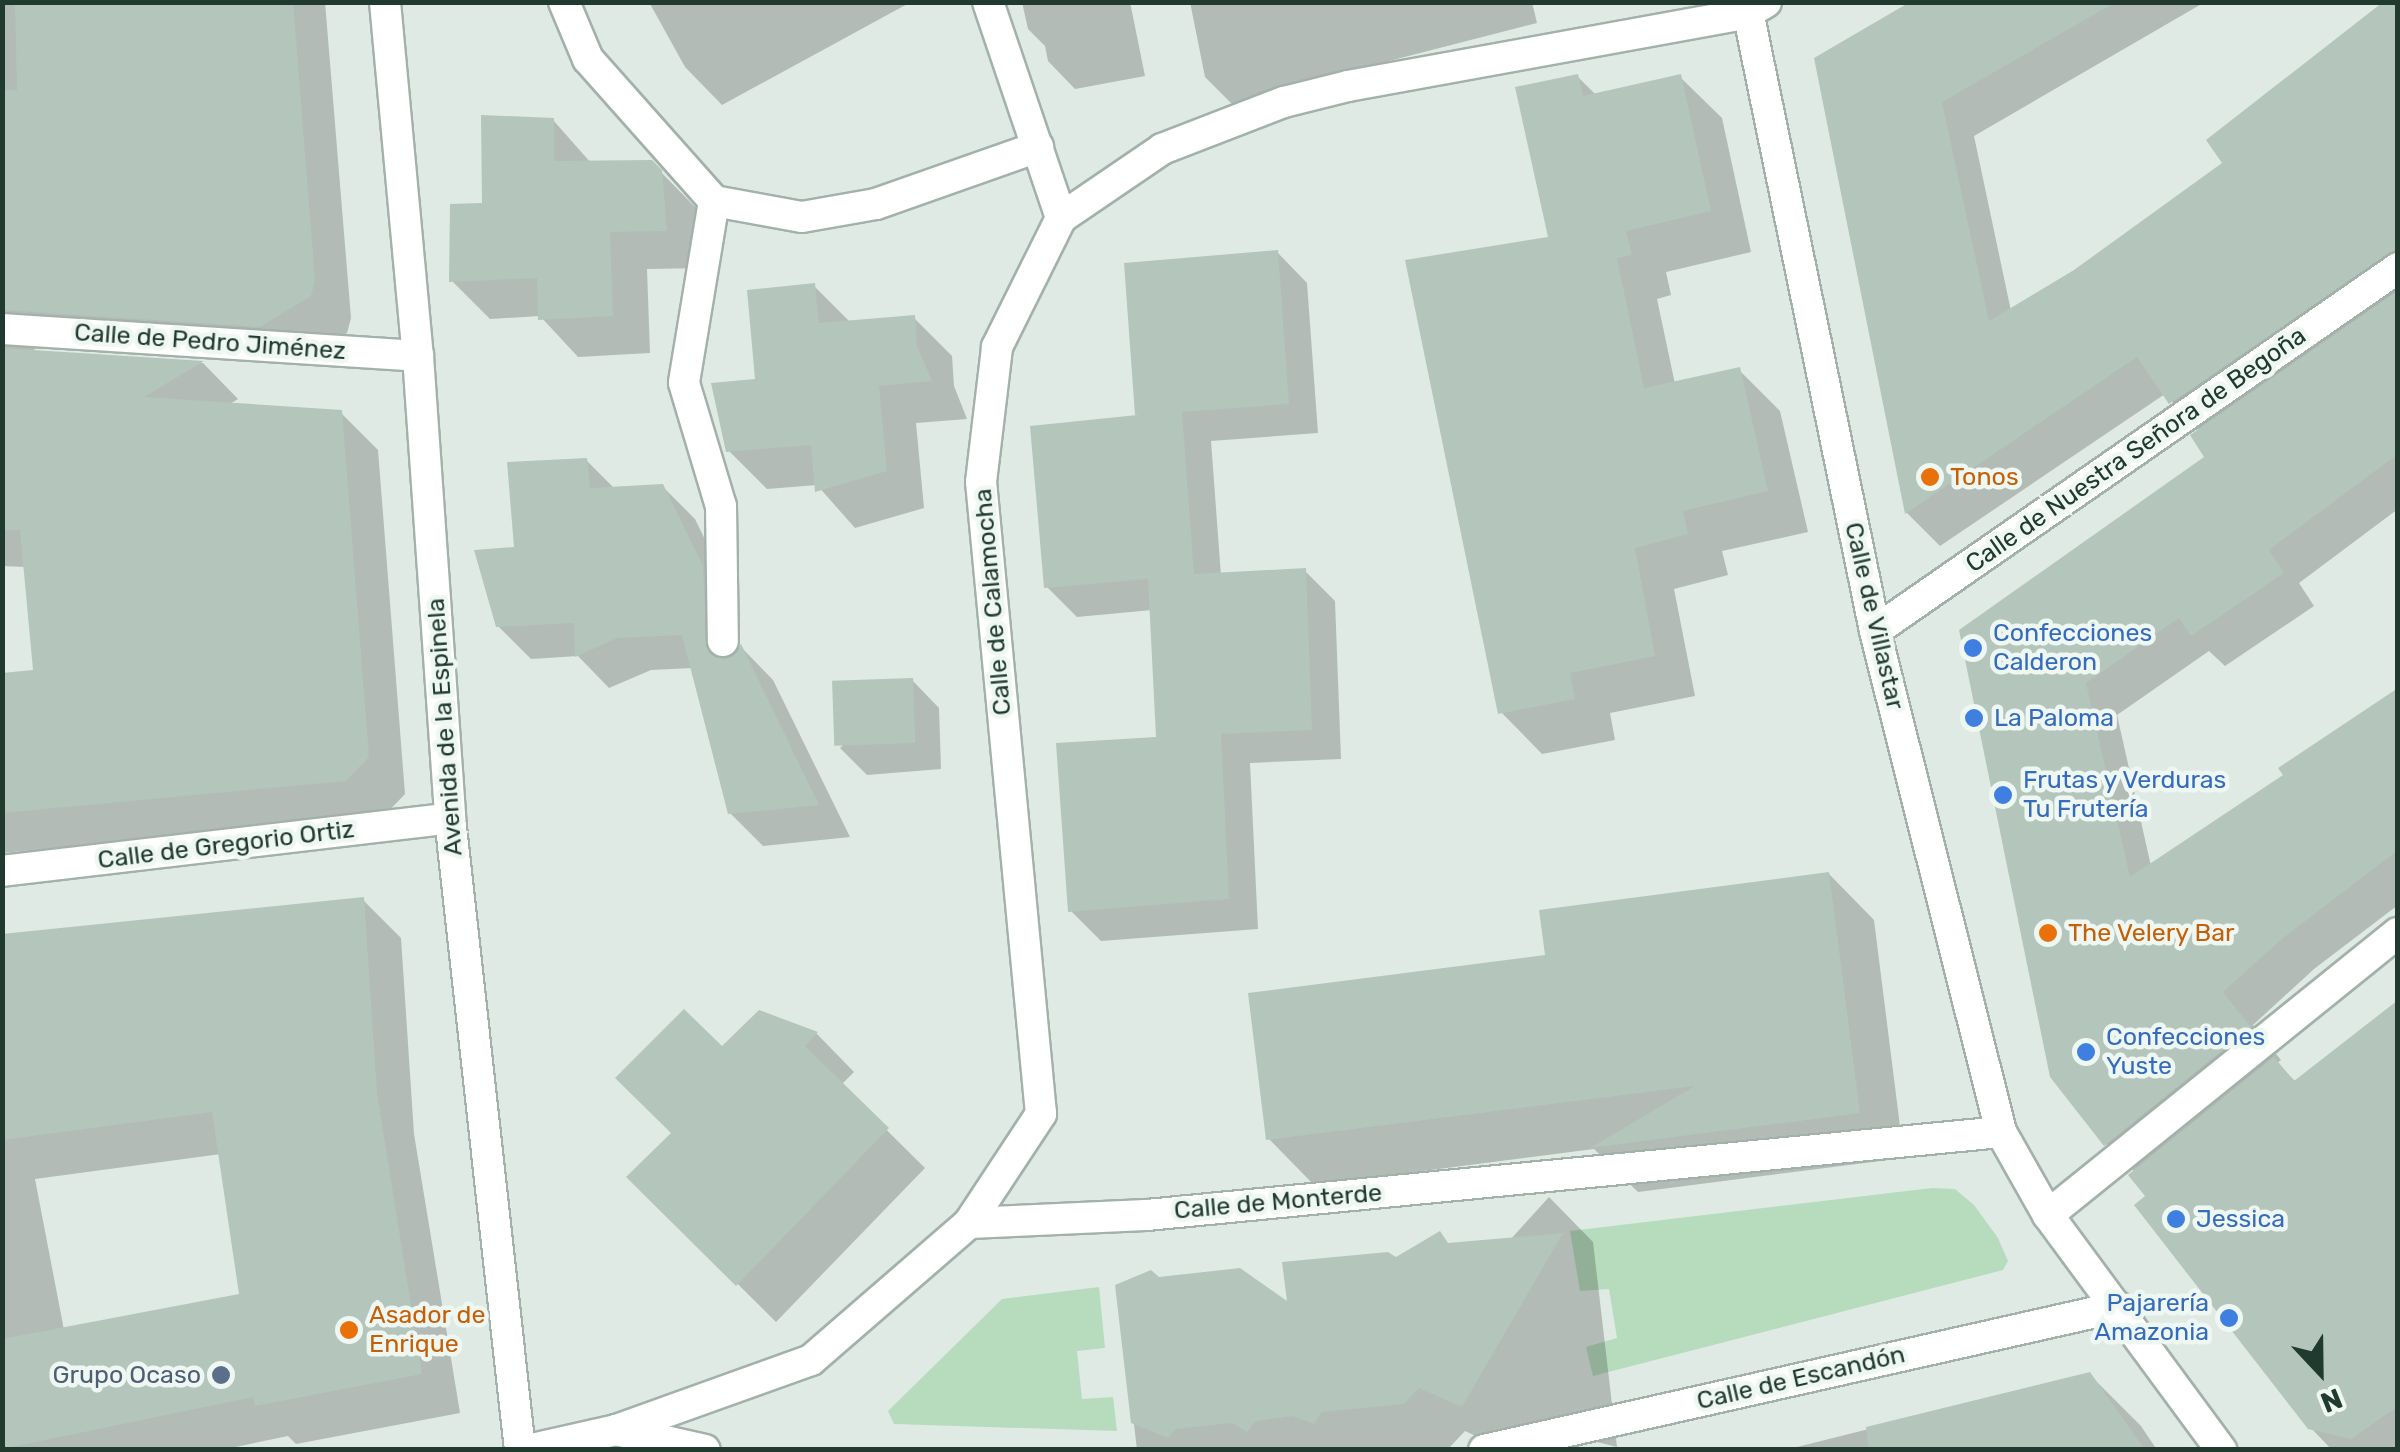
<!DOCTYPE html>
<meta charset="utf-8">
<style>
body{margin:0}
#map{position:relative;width:2400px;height:1452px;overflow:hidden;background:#dfeae4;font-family:Rubik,sans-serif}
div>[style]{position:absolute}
.green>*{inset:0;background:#b7dcbd}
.shadow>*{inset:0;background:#0003}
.building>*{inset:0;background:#b4c5bc;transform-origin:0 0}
.roads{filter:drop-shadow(2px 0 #a2b2aa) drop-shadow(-2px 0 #a2b2aa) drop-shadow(0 2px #a2b2aa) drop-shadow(0 -2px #a2b2aa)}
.lane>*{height:30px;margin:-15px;padding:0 15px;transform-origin:15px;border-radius:15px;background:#fff}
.street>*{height:30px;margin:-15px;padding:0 15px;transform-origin:15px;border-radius:15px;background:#fff}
.dots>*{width:28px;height:28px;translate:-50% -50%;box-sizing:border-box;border:5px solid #eff7f2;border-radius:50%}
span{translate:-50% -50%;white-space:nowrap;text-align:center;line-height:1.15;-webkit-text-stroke:9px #eff7f2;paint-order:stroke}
.street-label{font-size:25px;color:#203a30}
.food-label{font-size:25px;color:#c56008}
.left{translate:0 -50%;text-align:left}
.shop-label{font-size:25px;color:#366cbe}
.right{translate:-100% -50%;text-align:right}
.service-label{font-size:25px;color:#4e5e75}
.frame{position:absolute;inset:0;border:5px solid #203a30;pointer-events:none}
.north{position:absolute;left:2270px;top:1322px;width:100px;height:100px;-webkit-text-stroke:8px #eff7f2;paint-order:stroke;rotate:158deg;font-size:28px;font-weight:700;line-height:40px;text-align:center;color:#203a30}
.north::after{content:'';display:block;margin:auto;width:35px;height:45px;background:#203a30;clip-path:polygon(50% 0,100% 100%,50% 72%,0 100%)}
</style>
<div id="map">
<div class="green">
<div style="clip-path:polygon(1932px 1188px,1955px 1189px,1974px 1205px,1998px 1238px,2008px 1261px,2003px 1270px,1593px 1376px,1586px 1347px,1617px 1338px,1609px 1289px,1580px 1291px,1570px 1231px)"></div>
<div style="clip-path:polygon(1099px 1287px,1105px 1348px,1077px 1351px,1082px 1399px,1113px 1397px,1117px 1431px,894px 1424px,888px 1411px,1002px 1299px)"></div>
</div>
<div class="shadow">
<div style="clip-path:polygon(2px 2px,325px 2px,351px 318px,347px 333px,298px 363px,41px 346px,29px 352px,203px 363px,238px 399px,228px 405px,341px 413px,378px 450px,405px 794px,383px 817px,2px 853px,2px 676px,35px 672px,26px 567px,2px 566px)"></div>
<div style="clip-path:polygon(649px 2px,911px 2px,722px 105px,685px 67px)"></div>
<div style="clip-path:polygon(1022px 2px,1130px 2px,1145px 76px,1075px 89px,1048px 61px,1045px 46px,1028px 29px)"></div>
<div style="clip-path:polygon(1190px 2px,1532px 2px,1537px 23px,1389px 61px,1392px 72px,1233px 105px,1205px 77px)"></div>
<div style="clip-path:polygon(1914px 2px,2205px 2px,1974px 136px,2011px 311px,2367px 252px,2398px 295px,2398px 509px,2299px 583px,2314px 606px,2225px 666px,2209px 651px,2117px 715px,2151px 866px,2287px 775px,2398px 689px,2398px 905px,2314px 969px,2253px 1025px,2281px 1060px,2277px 1063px,2296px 1082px,2398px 1003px,2398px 1450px,2332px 1450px,2310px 1427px,2135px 1172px,2106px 1144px,1962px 631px,2208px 457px,2200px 432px,2165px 394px,1940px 546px,1907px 513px,1817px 59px)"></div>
<div style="clip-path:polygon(1577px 76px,1597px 96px,1680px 77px,1722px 118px,1751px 252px,1666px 272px,1671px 295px,1657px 299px,1675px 384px,1739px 370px,1780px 411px,1808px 532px,1722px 551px,1728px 575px,1674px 589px,1695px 696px,1610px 713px,1615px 740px,1542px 754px,1501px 712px,1551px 239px)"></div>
<div style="clip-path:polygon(553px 120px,591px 163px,651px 162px,699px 211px,704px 268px,647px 269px,650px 353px,578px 357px,540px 316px,490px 319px,452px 281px,485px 205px)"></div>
<div style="clip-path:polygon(1277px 252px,1307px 283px,1318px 433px,1211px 441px,1221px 576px,1305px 571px,1335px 601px,1341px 759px,1250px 763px,1258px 929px,1101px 941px,1071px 911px,1159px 739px,1152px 610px,1077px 617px,1047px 587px,1141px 417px,1137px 414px)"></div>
<div style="clip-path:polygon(814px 286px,851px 323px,914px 318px,952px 356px,954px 386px,967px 419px,916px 423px,924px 508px,855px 528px,817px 485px,767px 489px,729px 451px,758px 381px)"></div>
<div style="clip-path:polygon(586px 460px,615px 489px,662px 486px,695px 519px,735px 601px,737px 655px,742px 648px,773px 680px,850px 837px,763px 846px,730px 813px,693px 668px,651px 670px,609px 688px,578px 656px,531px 659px,498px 626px,517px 549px)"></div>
<div style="clip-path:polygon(912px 680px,939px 708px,941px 769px,867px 775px,840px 748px)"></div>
<div style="clip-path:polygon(1829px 874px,1874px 920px,1904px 1158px,1638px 1192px,1594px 1149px,1314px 1185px,1269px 1139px,1548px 957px)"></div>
<div style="clip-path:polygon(evenodd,363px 900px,401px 938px,414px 1134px,460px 1413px,296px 1444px,288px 1436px,221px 1450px,2px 1450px,2px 936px,363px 900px,221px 1154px,242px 1296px,64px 1330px,35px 1179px,221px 1154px)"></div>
<div style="clip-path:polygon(760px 1013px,817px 1034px,854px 1072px,841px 1085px,925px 1168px,776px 1322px,630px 1177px,674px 1133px,722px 1050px)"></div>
<div style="clip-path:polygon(1549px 1197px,1593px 1242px,1617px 1447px,1569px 1435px,1506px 1450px,1465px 1431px,1449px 1448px,1431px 1450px,1137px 1450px,1118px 1286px,1158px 1279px,1290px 1307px,1396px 1260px,1440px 1235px,1451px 1246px,1510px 1240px)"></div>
<div style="clip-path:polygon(2089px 1374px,2141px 1426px,2157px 1450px,1785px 1450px)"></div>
</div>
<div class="building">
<div style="clip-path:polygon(15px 2px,293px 2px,315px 280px,311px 296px,260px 327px,2px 310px,2px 90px,17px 90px)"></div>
<div style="clip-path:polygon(1910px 2px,2116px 2px,1942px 102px,1989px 321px,2074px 270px,2222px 163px,2206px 140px,2383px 2px,2398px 2px,2398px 249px,2169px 404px,2137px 357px,1905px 514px,1814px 58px)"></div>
<div style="clip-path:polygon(1578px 74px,1583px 96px,1681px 74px,1711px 211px,1626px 231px,1632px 255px,1617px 258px,1644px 388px,1740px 367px,1768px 491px,1683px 511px,1688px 534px,1635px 548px,1655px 656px,1570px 673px,1575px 699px,1498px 714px,1405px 260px,1548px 237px,1515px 87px)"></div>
<div style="clip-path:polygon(481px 115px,554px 118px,554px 161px,652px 160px,662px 170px,667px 231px,610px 232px,613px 316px,538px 320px,537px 278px,449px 282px,450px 204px,482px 203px)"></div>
<div style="clip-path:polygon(1278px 250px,1289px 404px,1182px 412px,1194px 574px,1306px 568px,1312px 730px,1221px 734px,1229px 899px,1068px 912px,1056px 743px,1156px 737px,1148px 579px,1044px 588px,1030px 426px,1147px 414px,1135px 415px,1124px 263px)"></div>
<div style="clip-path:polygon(815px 283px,819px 323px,915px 315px,917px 346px,932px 381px,879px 386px,887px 471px,815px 492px,811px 445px,726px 452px,711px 383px,755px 379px,747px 290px)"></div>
<div style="clip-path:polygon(2398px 291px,2398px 454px,2269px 550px,2284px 573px,2191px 636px,2179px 618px,2086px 683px,2130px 877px,2283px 775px,2278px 768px,2398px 688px,2398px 850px,2283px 938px,2223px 992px,2251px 1027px,2104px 1146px,2050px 1077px,1959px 630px,2204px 457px,2190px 435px)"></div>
<div style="clip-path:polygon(2px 348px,204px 361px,144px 397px,342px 410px,369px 757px,346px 781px,2px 813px,2px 673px,33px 670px,20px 530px,2px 530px)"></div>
<div style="clip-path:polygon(587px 458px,590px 488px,663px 484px,703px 566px,707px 650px,724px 660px,733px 656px,741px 644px,819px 805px,728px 814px,682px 635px,617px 638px,575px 657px,574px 623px,496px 627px,474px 550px,514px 547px,507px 462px)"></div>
<div style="left:913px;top:678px;width:65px;height:81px;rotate:88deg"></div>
<div style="clip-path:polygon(1829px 872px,1860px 1113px,1590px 1148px,1695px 1086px,1266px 1140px,1248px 993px,1545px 955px,1539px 910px)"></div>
<div style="clip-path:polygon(364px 897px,377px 1093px,422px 1374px,255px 1406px,253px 1397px,2px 1449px,2px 1339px,239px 1294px,212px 1112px,2px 1140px,2px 934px)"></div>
<div style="clip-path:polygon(2398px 1000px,2398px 1406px,2351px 1439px,2308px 1429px,2134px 1205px,2145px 1196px,2128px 1175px,2274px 1057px,2294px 1081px)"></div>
<div style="clip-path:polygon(684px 1009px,722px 1046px,759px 1010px,818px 1032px,805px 1046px,889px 1128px,736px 1286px,626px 1177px,671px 1133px,615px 1078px)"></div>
<div style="clip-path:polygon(1440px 1231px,1448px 1243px,1563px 1233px,1462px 1407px,1419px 1388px,1404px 1404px,1322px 1412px,1314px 1424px,1292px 1416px,1256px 1421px,1247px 1432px,1232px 1423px,1176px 1429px,1168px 1438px,1131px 1423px,1115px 1285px,1151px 1270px,1159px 1277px,1240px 1268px,1287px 1301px,1282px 1262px,1388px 1252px,1396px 1257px)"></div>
<div style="clip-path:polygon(2090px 1372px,2145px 1450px,1869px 1450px,1866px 1427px)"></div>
</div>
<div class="roads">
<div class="lane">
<div style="left:564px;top:2px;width:62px;rotate:67.2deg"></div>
<div style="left:588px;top:59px;width:190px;rotate:48.4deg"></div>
<div style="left:714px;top:201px;width:89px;rotate:10.3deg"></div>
<div style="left:802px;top:217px;width:75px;rotate:-10deg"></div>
<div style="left:876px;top:204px;width:172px;rotate:-19.4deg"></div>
<div style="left:988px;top:2px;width:228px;rotate:71.3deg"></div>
<div style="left:714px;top:201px;width:184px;rotate:99.4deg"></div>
<div style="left:684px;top:383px;width:128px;rotate:73.3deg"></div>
<div style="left:721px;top:506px;width:135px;rotate:89.2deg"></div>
</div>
<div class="street">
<div style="left:385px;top:2px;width:356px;rotate:84.7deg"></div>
<div style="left:418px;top:356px;width:463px;rotate:86deg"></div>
<div style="left:450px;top:818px;width:636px;rotate:83.68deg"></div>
<div style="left:1746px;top:2px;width:642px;rotate:78.41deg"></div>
<div style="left:1875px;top:631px;width:517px;rotate:75.88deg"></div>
<div style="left:2001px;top:1132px;width:95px;rotate:60.5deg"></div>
<div style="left:2048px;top:1215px;width:292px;rotate:53.6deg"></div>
<div style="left:2px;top:329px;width:417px;rotate:3.7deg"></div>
<div style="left:1875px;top:631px;width:637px;rotate:-34.76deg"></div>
<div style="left:2px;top:871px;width:451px;rotate:-6.7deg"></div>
<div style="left:2048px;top:1215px;width:449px;rotate:-38.9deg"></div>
<div style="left:969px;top:1223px;width:131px;rotate:-56.6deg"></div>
<div style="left:1041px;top:1114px;width:635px;rotate:-95.42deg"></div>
<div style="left:981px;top:482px;width:136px;rotate:-83.2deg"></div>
<div style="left:997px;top:347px;width:144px;rotate:-63.6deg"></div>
<div style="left:1061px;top:218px;width:122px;rotate:-34.3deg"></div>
<div style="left:1162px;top:149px;width:131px;rotate:-21.1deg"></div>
<div style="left:1284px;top:102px;width:66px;rotate:-14deg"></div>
<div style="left:1348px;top:86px;width:407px;rotate:-10.3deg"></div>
<div style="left:1748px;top:13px;width:21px;rotate:-31deg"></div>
<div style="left:616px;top:1430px;width:207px;rotate:-19.7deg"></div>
<div style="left:811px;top:1360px;width:209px;rotate:-40.9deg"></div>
<div style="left:969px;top:1223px;width:178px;rotate:-2.6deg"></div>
<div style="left:1147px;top:1215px;width:858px;rotate:-5.55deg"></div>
<div style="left:528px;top:1450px;width:90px;rotate:-12.8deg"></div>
<div style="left:616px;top:1430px;width:91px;rotate:12.7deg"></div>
<div style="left:1484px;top:1450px;width:650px;rotate:-12.71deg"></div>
</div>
</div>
<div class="dots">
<div style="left:1930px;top:477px;background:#e8710a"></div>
<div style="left:1973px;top:648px;background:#3f7fe0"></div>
<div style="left:1974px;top:718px;background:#3f7fe0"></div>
<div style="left:2003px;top:795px;background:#3f7fe0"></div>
<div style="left:2048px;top:933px;background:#e8710a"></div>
<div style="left:2086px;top:1052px;background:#3f7fe0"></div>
<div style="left:2176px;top:1219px;background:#3f7fe0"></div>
<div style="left:2229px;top:1318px;background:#3f7fe0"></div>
<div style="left:349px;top:1330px;background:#e8710a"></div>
<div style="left:221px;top:1375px;background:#5c6f8a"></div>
</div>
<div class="street-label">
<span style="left:210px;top:342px;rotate:4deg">Calle de Pedro Jiménez</span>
<span style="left:2136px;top:450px;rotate:-35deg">Calle de Nuestra Señora de Begoña</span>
<span style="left:993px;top:602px;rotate:-95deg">Calle de Calamocha</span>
<span style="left:1874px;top:616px;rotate:77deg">Calle de Villastar</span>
<span style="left:445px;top:727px;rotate:-94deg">Avenida de la Espinela</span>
<span style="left:226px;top:845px;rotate:-7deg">Calle de Gregorio Ortiz</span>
<span style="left:1278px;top:1202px;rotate:-5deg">Calle de Monterde</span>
<span style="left:1801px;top:1378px;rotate:-13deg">Calle de Escandón</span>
</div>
<div class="food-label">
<span class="left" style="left:1950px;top:477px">Tonos</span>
<span class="left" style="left:2068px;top:933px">The Velery Bar</span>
<span class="left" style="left:369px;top:1330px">Asador de<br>Enrique</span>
</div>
<div class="shop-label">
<span class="left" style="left:1993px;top:648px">Confecciones<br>Calderon</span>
<span class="left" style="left:1994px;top:718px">La Paloma</span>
<span class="left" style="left:2023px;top:795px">Frutas y Verduras<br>Tu Frutería</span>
<span class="left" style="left:2106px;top:1052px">Confecciones<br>Yuste</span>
<span class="left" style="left:2196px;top:1219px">Jessica</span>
<span class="right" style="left:2209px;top:1318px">Pajarería<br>Amazonia</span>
</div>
<div class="service-label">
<span class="right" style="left:201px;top:1375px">Grupo Ocaso</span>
</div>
<div class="frame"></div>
<div class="north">N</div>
</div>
